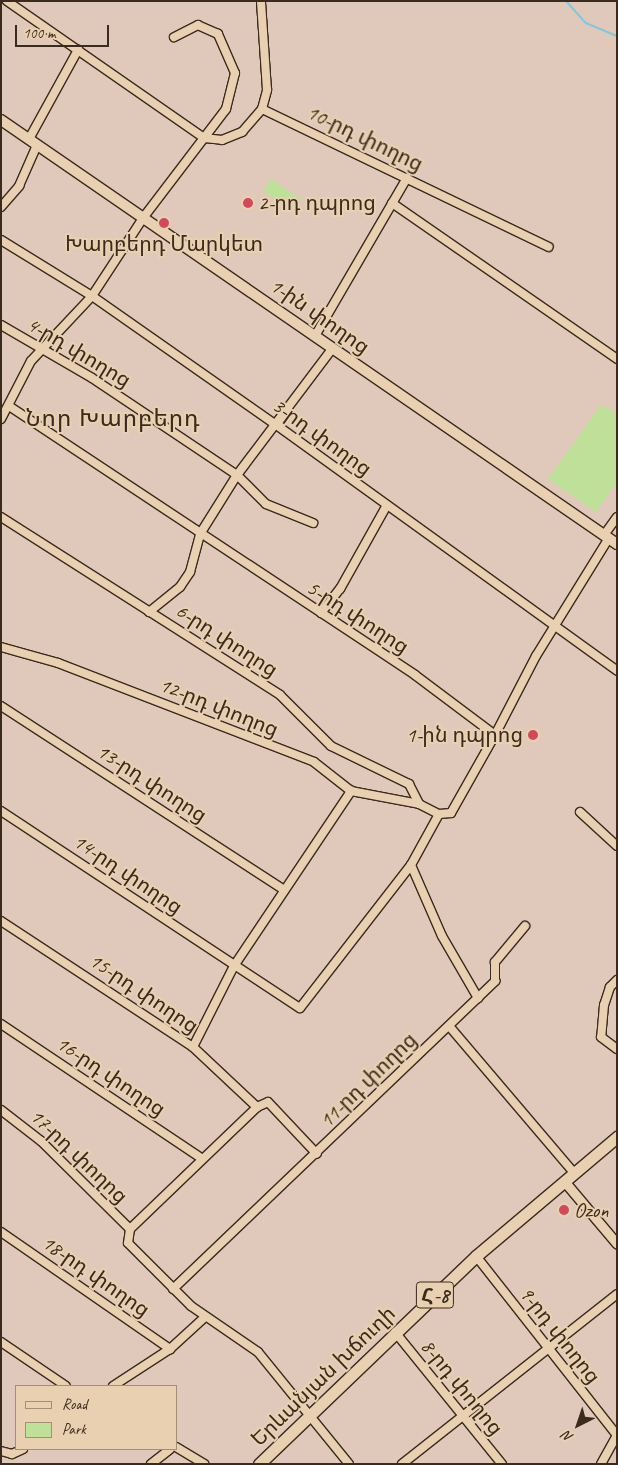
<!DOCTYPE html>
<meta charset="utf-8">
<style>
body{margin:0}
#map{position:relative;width:618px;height:1465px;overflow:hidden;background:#e0c9ba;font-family:Caveat,"Noto Sans Armenian",sans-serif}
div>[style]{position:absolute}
.green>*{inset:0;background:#bee099;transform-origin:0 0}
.stream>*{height:2px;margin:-1px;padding:0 1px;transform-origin:1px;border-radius:1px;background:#80c7e1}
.roads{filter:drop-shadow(1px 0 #3b2a1e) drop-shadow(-1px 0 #3b2a1e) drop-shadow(0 1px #3b2a1e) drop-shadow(0 -1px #3b2a1e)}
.minor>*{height:8px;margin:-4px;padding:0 4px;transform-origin:4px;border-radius:4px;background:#e9d0b1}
.tertiary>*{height:9px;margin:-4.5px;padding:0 4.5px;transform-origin:4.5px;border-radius:4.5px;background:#e9d0b1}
.secondary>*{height:10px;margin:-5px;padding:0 5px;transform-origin:5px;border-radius:5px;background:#e9d0b1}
.primary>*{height:11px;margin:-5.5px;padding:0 5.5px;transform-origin:5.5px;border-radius:5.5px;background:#e9d0b1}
.dots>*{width:14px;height:14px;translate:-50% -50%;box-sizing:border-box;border:2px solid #e9d0b1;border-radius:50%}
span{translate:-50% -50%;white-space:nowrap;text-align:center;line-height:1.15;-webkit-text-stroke:4px #e9d0b1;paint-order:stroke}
.shield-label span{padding:1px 4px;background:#e9d0b1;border:1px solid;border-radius:4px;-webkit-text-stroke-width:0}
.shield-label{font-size:20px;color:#3b2a1e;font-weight:700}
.street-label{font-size:21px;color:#3b2a1e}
.poi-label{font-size:21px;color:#3b2a1e}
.left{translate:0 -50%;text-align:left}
.right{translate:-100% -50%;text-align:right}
.quarter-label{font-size:24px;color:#3b2a1e;letter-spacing:1px}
.frame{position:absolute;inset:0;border:2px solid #3b2a1e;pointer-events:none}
.legend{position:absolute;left:15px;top:1385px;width:162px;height:65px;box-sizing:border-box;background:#e9d0b1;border:1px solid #a38e76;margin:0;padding:6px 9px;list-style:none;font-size:15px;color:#3b2a1e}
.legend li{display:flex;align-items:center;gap:10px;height:25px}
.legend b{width:25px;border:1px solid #a38e76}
.north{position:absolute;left:553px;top:1400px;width:50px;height:50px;-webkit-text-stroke:4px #e9d0b1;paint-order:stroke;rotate:221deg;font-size:14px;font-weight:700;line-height:20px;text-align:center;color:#3b2a1e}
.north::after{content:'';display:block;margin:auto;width:18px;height:22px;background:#3b2a1e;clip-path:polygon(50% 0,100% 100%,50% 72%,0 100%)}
.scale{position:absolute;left:15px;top:25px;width:94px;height:22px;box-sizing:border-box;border:2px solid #3b2a1e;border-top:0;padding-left:6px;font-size:15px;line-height:18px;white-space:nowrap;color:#3b2a1e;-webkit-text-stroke:4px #e9d0b1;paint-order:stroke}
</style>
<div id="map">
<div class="green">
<div style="left:271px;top:179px;width:37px;height:15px;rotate:33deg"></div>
<div style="clip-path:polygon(601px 405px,617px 414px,617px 482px,596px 512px,548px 479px)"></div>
</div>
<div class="stream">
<div style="left:566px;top:1px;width:30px;rotate:48deg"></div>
<div style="left:586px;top:23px;width:34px;rotate:23deg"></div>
</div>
<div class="roads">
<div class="minor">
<div style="left:7px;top:1px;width:240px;rotate:34.8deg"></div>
<div style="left:204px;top:138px;width:18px;rotate:6deg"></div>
<div style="left:222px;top:140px;width:22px;rotate:-22deg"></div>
<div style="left:242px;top:132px;width:30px;rotate:-49deg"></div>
<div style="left:262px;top:109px;width:20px;rotate:-75deg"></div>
<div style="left:267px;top:90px;width:89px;rotate:-93.9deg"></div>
<div style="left:262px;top:109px;width:318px;rotate:25.7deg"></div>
<div style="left:29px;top:139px;width:102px;rotate:-61.2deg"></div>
<div style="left:392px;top:203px;width:274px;rotate:34.7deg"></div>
<div style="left:1px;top:207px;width:28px;rotate:-49deg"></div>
<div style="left:19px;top:186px;width:45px;rotate:-66.3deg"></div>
<div style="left:1px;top:240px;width:107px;rotate:31.6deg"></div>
<div style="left:92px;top:296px;width:223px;rotate:35deg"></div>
<div style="left:275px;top:424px;width:422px;rotate:35.8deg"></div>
<div style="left:1px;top:325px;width:105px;rotate:30.2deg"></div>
<div style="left:92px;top:378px;width:174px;rotate:33.8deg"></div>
<div style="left:237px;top:475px;width:41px;rotate:45deg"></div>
<div style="left:266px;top:504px;width:51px;rotate:22deg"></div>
<div style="left:315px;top:336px;width:183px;rotate:-59.8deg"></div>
<div style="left:9px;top:406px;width:487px;rotate:33.5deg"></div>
<div style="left:415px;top:675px;width:100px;rotate:36.9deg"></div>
<div style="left:495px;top:735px;width:89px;rotate:-62.6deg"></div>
<div style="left:536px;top:656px;width:139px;rotate:-58.3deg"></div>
<div style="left:1px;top:419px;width:65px;rotate:-62.7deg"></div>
<div style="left:31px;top:361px;width:89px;rotate:-46.8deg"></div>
<div style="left:92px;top:296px;width:93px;rotate:-56.8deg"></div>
<div style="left:143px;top:218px;width:137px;rotate:-52.7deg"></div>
<div style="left:226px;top:109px;width:37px;rotate:-76deg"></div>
<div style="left:235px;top:73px;width:43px;rotate:-113.6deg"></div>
<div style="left:218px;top:34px;width:22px;rotate:-156deg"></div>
<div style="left:198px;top:25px;width:27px;rotate:153deg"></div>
<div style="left:1px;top:517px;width:331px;rotate:32.5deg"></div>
<div style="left:280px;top:695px;width:72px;rotate:45deg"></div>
<div style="left:331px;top:746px;width:87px;rotate:26deg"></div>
<div style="left:409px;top:784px;width:22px;rotate:63deg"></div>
<div style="left:604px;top:535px;width:22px;rotate:-54deg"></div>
<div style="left:149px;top:612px;width:40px;rotate:-39deg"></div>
<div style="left:180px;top:587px;width:18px;rotate:-56deg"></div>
<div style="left:190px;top:572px;width:39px;rotate:-75deg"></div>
<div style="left:200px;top:534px;width:70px;rotate:-57.9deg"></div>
<div style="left:237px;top:475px;width:158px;rotate:-53deg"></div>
<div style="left:321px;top:613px;width:31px;rotate:-52deg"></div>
<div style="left:340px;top:589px;width:96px;rotate:-60.8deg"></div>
<div style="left:1px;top:647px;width:59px;rotate:15.7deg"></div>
<div style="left:58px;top:663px;width:274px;rotate:21.1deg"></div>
<div style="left:314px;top:762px;width:47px;rotate:38.1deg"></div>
<div style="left:351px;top:791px;width:69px;rotate:10.8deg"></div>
<div style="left:419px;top:804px;width:22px;rotate:27deg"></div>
<div style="left:439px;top:814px;width:12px;rotate:-5deg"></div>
<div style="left:451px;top:813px;width:90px;rotate:-60.6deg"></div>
<div style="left:1px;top:706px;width:338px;rotate:33deg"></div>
<div style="left:1px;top:811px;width:358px;rotate:33.4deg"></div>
<div style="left:300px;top:1008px;width:181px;rotate:-52.2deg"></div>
<div style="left:411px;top:865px;width:58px;rotate:-61.2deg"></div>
<div style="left:580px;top:812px;width:50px;rotate:42.6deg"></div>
<div style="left:411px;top:865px;width:77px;rotate:66.4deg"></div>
<div style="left:442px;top:936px;width:72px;rotate:59.9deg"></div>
<div style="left:1px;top:921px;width:230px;rotate:33.3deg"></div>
<div style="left:193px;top:1047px;width:88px;rotate:43.2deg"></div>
<div style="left:617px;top:980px;width:10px;rotate:135deg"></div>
<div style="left:610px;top:987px;width:19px;rotate:108deg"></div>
<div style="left:604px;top:1005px;width:32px;rotate:95deg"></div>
<div style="left:601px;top:1037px;width:20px;rotate:37deg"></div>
<div style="left:1px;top:1024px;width:241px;rotate:33.8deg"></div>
<div style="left:449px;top:1026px;width:193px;rotate:49.6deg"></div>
<div style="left:193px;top:1047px;width:91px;rotate:-63.2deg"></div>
<div style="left:234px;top:966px;width:211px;rotate:-56.2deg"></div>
<div style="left:1px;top:1110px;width:51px;rotate:37.8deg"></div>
<div style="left:41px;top:1141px;width:125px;rotate:44.7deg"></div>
<div style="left:130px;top:1229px;width:14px;rotate:98deg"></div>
<div style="left:128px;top:1243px;width:89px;rotate:45deg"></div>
<div style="left:191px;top:1306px;width:81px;rotate:34.5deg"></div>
<div style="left:258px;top:1352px;width:144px;rotate:50.9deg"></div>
<div style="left:130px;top:1229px;width:176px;rotate:-43.8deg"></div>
<div style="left:257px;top:1107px;width:12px;rotate:-24deg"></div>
<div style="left:268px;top:1102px;width:71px;rotate:46.7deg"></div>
<div style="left:1px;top:1232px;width:206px;rotate:34.7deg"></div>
<div style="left:476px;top:1256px;width:228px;rotate:51.8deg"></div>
<div style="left:173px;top:1289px;width:446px;rotate:-43.7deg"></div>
<div style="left:495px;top:981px;width:19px;rotate:-90deg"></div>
<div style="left:495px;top:962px;width:47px;rotate:-50.2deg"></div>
<div style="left:395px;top:1332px;width:170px;rotate:51deg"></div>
<div style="left:1px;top:1342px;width:78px;rotate:34.1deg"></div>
<div style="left:113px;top:1386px;width:68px;rotate:-33deg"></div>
<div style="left:170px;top:1349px;width:47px;rotate:-42.4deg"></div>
<div style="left:176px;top:1447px;width:33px;rotate:31deg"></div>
<div style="left:1px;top:1451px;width:11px;rotate:15deg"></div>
<div style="left:12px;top:1454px;width:12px;rotate:-24deg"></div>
<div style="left:151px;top:1464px;width:24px;rotate:-38deg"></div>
<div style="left:402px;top:1464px;width:274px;rotate:-38.3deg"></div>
<div style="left:601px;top:1464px;width:33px;rotate:-61deg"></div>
</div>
<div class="tertiary">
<div style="left:564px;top:1181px;width:82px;rotate:49.9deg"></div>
</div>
<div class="secondary">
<div style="left:1px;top:120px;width:748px;rotate:34.54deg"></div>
</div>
<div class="primary">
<div style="left:259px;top:1464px;width:301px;rotate:-43.8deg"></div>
<div style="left:476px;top:1256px;width:185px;rotate:-40.2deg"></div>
</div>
</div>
<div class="dots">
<div style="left:248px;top:203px;background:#d1495b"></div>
<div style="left:164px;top:223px;background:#d1495b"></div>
<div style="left:533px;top:735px;background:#d1495b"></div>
<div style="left:564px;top:1210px;background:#d1495b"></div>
</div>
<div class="shield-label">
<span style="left:435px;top:1295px">Հ-8</span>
</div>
<div class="street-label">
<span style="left:365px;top:138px;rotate:26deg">10-րդ փողոց</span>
<span style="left:320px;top:316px;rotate:35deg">1-ին փողոց</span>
<span style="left:79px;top:352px;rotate:31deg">4-րդ փողոց</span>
<span style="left:322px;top:437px;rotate:36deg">3-րդ փողոց</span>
<span style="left:358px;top:617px;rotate:33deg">5-րդ փողոց</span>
<span style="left:227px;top:640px;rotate:33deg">6-րդ փողոց</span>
<span style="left:219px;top:707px;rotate:22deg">12-րդ փողոց</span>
<span style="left:152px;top:783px;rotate:33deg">13-րդ փողոց</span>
<span style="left:128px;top:874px;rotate:34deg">14-րդ փողոց</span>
<span style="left:144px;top:993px;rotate:34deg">15-րդ փողոց</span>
<span style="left:111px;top:1076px;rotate:34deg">16-րդ փողոց</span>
<span style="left:368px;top:1080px;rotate:-44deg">11-րդ փողոց</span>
<span style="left:79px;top:1156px;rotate:44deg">17-րդ փողոց</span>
<span style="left:96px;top:1276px;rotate:35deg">18-րդ փողոց</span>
<span style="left:560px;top:1335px;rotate:52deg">9-րդ փողոց</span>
<span style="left:323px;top:1376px;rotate:-44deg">Երևանյան խճուղի</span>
<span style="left:462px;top:1387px;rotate:51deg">8-րդ փողոց</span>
</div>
<div class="poi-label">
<span class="left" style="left:258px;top:203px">2-րդ դպրոց</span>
<span style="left:164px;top:244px">Խարբերդ Մարկետ</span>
<span class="right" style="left:523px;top:735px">1-ին դպրոց</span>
<span class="left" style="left:574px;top:1210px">Ozon</span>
</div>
<div class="quarter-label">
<span style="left:113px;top:419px">Նոր Խարբերդ</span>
</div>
<div class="frame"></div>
<ul class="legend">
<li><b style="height:6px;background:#e9d0b1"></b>Road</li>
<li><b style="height:14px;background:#bee099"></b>Park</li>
</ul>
<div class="north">N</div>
<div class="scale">100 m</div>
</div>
